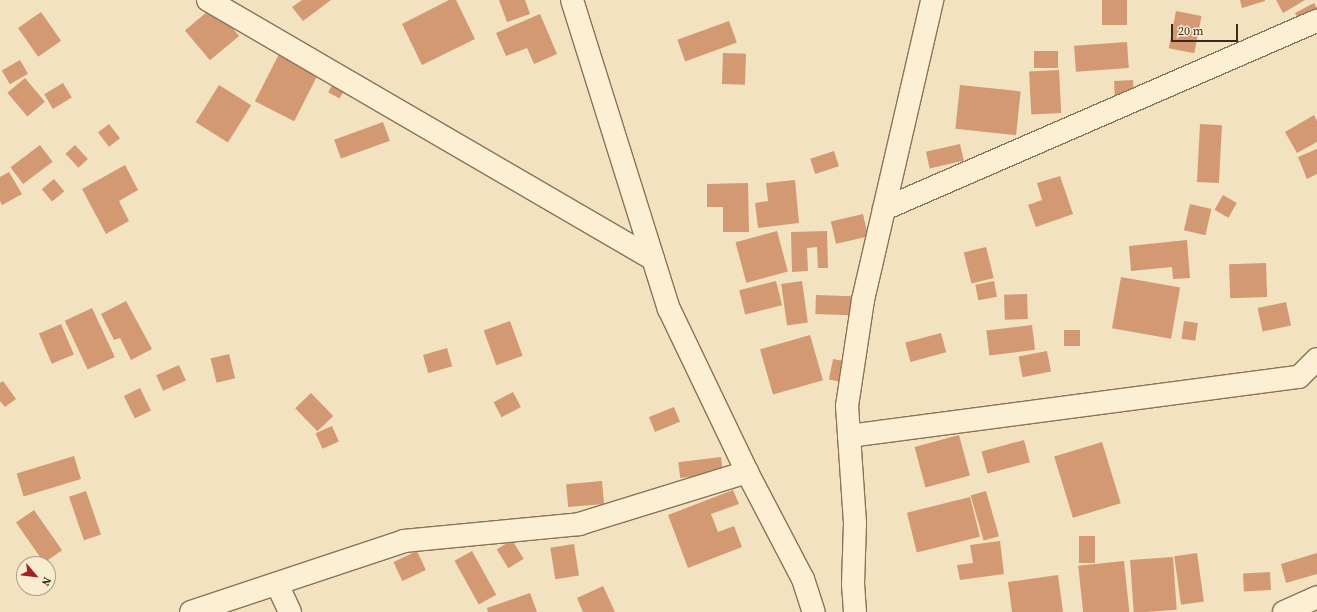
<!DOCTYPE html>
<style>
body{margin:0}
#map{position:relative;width:1317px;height:612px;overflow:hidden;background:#f2e2c0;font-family:"Source Serif 4",serif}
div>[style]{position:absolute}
.building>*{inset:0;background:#d39972;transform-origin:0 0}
.roads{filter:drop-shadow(1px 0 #8c7256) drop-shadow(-1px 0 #8c7256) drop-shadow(0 1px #8c7256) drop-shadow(0 -1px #8c7256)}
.minor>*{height:22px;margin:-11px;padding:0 11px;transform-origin:11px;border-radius:11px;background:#fcefd4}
span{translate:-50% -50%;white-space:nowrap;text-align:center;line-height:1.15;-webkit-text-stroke:4px #f8ecd0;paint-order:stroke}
.north{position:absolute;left:16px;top:556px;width:40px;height:40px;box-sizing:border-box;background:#f8ecd0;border:1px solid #ac9e88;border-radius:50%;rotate:118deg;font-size:11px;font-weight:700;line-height:16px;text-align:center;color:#3b2a1c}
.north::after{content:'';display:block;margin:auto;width:14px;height:18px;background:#a12123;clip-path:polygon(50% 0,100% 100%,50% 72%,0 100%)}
.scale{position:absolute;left:1171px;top:24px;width:67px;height:18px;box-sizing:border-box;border:2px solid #3b2a1c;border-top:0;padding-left:5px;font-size:12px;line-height:14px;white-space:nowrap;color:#3b2a1c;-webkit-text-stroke:3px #f8ecd0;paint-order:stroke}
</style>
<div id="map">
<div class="building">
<div style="clip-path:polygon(302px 0,331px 0,303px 21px,292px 7px)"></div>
<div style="clip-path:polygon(449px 0,456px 0,475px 39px,422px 65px,402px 24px)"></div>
<div style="clip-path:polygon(499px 0,525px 0,530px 14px,507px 22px)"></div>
<div style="left:1102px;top:0;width:25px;height:25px"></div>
<div style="clip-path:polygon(1240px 0,1265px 0,1265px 1px,1242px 8px)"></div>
<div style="clip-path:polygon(1276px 0,1305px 0,1283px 13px)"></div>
<div style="clip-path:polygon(1314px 3px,1317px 8px,1317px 19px,1302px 27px,1295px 13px)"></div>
<div style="left:214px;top:6px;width:39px;height:38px;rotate:50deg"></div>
<div style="left:1176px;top:11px;width:26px;height:38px;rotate:11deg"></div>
<div style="left:41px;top:12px;width:35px;height:28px;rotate:55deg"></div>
<div style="clip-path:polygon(540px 14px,557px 54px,534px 64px,527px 48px,506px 56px,496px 33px)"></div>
<div style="left:729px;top:21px;width:23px;height:55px;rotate:70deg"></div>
<div style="left:1127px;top:42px;width:26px;height:53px;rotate:86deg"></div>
<div style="left:1058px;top:51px;width:17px;height:24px;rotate:90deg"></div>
<div style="left:723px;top:53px;width:23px;height:31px;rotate:2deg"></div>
<div style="left:279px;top:54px;width:44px;height:53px;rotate:27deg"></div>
<div style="left:20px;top:60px;width:16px;height:21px;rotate:60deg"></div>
<div style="left:1059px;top:70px;width:43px;height:30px;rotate:87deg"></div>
<div style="left:25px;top:78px;width:31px;height:23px;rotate:50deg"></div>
<div style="left:335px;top:80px;width:13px;height:14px;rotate:29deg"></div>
<div style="left:1133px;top:80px;width:18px;height:19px;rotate:87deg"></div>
<div style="left:63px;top:83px;width:17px;height:22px;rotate:59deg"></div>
<div style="left:219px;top:85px;width:38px;height:44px;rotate:32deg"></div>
<div style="left:960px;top:85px;width:61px;height:44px;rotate:6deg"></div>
<div style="clip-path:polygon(1314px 115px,1317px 121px,1317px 142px,1297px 153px,1285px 132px)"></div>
<div style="left:383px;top:122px;width:20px;height:52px;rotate:70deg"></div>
<div style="left:109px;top:124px;width:18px;height:14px;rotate:52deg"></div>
<div style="left:1200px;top:124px;width:22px;height:58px;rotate:3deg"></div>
<div style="left:960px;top:144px;width:17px;height:35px;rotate:77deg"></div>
<div style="left:40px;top:145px;width:21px;height:37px;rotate:53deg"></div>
<div style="left:75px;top:145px;width:19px;height:13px;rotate:47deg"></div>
<div style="clip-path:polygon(1317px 149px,1317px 174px,1307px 179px,1298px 157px)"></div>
<div style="left:834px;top:151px;width:16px;height:25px;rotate:72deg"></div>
<div style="clip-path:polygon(125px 165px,138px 190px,119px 201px,129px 221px,106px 234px,82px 189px)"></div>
<div style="clip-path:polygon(9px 172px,22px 194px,2px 205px,0 201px,0 177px)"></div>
<div style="clip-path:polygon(1060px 176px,1073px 214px,1036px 227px,1028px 205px,1042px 200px,1037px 183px)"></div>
<div style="left:54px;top:179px;width:16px;height:16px;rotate:50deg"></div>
<div style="clip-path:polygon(795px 180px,799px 223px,758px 228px,755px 203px,768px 201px,766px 183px)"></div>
<div style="clip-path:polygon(748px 183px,749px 232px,723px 232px,723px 207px,707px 207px,707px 184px)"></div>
<div style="left:1223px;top:195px;width:16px;height:17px;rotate:30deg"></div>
<div style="left:1190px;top:204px;width:22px;height:27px;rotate:13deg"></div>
<div style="left:863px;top:214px;width:23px;height:33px;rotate:77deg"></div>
<div style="left:777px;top:231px;width:42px;height:43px;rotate:75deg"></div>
<div style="clip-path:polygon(827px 231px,828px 268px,818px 268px,817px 247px,807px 248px,808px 271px,792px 272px,791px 232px)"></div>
<div style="clip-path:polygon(1187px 240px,1190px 278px,1173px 279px,1172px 267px,1131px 271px,1129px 246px)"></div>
<div style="left:986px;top:247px;width:32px;height:23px;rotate:76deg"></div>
<div style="left:1266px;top:263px;width:34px;height:37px;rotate:88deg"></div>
<div style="left:1121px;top:277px;width:60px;height:52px;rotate:10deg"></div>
<div style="left:776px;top:281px;width:25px;height:38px;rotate:76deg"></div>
<div style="left:802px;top:281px;width:42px;height:21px;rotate:82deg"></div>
<div style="left:994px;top:281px;width:16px;height:19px;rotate:79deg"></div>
<div style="left:1027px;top:294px;width:25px;height:23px;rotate:88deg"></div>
<div style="left:816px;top:295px;width:36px;height:19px;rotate:2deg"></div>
<div style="clip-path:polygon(126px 301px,152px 349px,131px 360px,120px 338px,114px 340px,101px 314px)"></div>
<div style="left:1286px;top:302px;width:24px;height:29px;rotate:78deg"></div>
<div style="left:92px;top:308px;width:54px;height:30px;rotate:65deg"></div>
<div style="left:510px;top:321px;width:37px;height:28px;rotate:70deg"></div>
<div style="left:1184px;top:321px;width:14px;height:18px;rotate:8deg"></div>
<div style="left:61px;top:324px;width:33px;height:24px;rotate:67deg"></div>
<div style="left:1032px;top:325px;width:25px;height:46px;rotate:83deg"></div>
<div style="left:1064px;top:330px;width:16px;height:16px"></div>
<div style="left:941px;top:333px;width:20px;height:37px;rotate:75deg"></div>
<div style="left:810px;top:335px;width:47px;height:52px;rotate:74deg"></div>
<div style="left:447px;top:348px;width:19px;height:25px;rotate:74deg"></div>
<div style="left:1047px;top:351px;width:21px;height:29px;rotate:79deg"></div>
<div style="left:229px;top:354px;width:25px;height:19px;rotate:76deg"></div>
<div style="left:833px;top:359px;width:25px;height:21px;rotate:11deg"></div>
<div style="left:179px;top:365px;width:17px;height:25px;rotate:66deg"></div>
<div style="clip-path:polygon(3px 381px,16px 399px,5px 407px,0 401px,0 383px)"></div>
<div style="left:140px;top:388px;width:25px;height:18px;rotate:64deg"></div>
<div style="left:513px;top:392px;width:17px;height:22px;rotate:62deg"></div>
<div style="left:311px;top:393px;width:32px;height:22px;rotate:46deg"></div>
<div style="left:674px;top:407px;width:16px;height:27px;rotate:68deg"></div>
<div style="left:332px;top:426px;width:17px;height:18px;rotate:66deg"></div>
<div style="left:959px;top:435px;width:42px;height:46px;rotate:75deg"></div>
<div style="left:1024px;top:440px;width:23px;height:44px;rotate:75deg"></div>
<div style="left:1102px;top:442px;width:64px;height:50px;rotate:73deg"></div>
<div style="left:74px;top:456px;width:24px;height:60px;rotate:73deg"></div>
<div style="left:721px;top:457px;width:16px;height:43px;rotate:83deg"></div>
<div style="left:602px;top:481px;width:23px;height:36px;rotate:85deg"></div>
<div style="clip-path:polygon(733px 490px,739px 504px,711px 514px,718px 532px,734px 526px,742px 547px,688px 568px,668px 515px)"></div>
<div style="left:86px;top:491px;width:46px;height:18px;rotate:71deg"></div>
<div style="left:986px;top:491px;width:47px;height:16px;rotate:74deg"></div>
<div style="left:970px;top:497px;width:41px;height:65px;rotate:76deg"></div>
<div style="left:34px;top:510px;width:49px;height:22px;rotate:55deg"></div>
<div style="left:1079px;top:536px;width:16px;height:27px"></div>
<div style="left:512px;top:540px;width:22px;height:18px;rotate:58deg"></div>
<div style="clip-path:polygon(1000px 541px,1004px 574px,960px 580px,957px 565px,973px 563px,970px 545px)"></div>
<div style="left:574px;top:544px;width:32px;height:24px;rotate:81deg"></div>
<div style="left:417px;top:551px;width:21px;height:26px;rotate:65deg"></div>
<div style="left:472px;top:551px;width:50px;height:20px;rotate:61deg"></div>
<div style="left:1197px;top:553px;width:49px;height:23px;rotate:82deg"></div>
<div style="clip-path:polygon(1317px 553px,1317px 574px,1286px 583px,1281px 564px)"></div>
<div style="left:1173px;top:557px;width:53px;height:43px;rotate:86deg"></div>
<div style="left:1124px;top:561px;width:51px;height:46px;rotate:84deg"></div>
<div style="left:1270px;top:572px;width:18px;height:27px;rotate:87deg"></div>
<div style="clip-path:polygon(1058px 575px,1063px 612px,1012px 612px,1008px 582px)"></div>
<div style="clip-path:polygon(603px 586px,615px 612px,583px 612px,577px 598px)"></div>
<div style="clip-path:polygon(530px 593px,537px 612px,488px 612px,487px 608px)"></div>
</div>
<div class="roads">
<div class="minor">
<div style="left:208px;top:0;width:515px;rotate:30.2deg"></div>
<div style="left:572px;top:0;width:324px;rotate:72.6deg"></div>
<div style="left:669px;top:309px;width:181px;rotate:64.4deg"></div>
<div style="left:747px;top:472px;width:121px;rotate:62.4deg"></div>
<div style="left:803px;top:579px;width:35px;rotate:72deg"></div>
<div style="left:884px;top:209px;width:472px;rotate:-23.5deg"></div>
<div style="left:849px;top:436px;width:454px;rotate:-7.5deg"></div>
<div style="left:1299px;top:377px;width:25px;rotate:-45deg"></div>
<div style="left:277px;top:584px;width:31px;rotate:65deg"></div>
<div style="left:191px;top:612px;width:225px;rotate:-18.4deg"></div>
<div style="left:404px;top:541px;width:176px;rotate:-5.5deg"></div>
<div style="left:579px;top:524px;width:176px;rotate:-17.2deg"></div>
<div style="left:855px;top:612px;width:28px;rotate:-94deg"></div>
<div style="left:853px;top:584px;width:61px;rotate:-88.1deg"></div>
<div style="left:855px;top:523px;width:117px;rotate:-93.9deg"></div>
<div style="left:847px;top:406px;width:107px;rotate:-81.4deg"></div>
<div style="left:863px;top:300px;width:308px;rotate:-77deg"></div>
<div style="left:1284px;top:612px;width:36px;rotate:-24deg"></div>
</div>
</div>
<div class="north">N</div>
<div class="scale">20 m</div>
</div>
